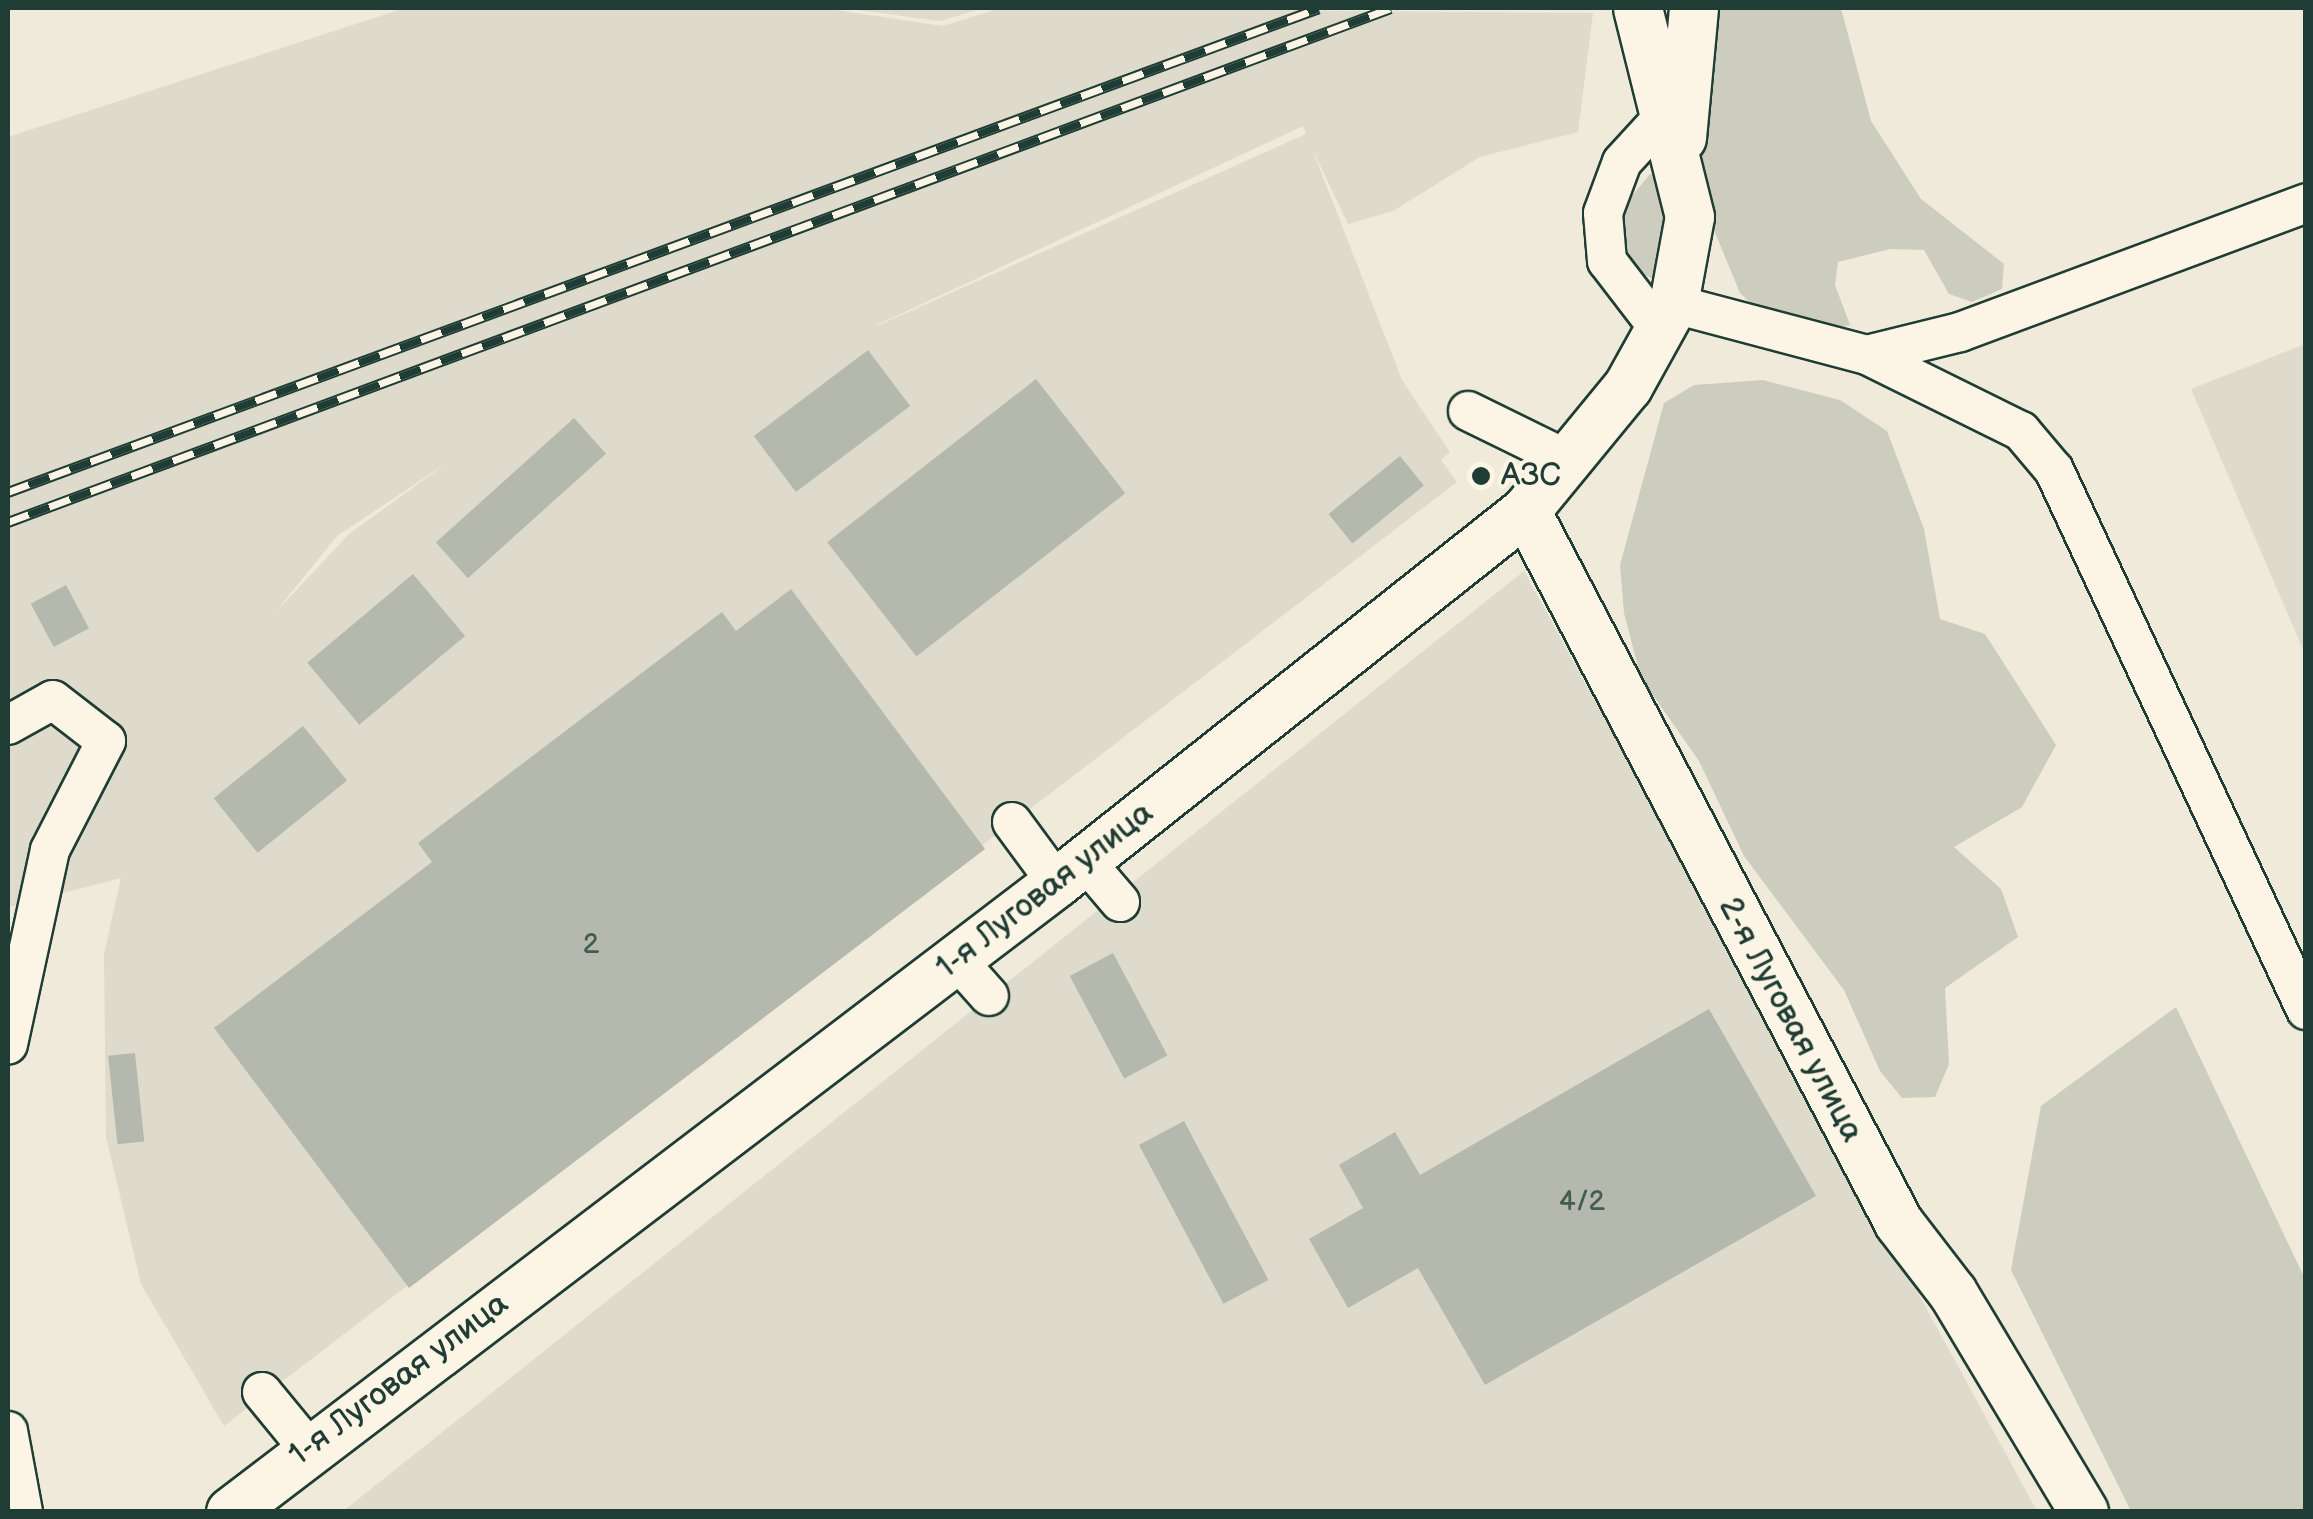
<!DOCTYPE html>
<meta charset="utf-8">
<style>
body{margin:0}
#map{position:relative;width:2313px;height:1519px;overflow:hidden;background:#efeada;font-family:"Balsamiq Sans",sans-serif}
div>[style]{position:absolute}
.built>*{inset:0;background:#dedbcc}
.green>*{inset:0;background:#cccdbf}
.building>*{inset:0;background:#b5b9ad;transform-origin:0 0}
.roads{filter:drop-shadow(2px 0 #1f3d34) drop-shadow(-2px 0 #1f3d34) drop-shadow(0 2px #1f3d34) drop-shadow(0 -2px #1f3d34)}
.minor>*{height:38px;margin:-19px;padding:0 19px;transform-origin:19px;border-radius:19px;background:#fcf5e5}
.major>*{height:48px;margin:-24px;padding:0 24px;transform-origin:24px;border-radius:24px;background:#fcf5e5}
.rail>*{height:11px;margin-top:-5.5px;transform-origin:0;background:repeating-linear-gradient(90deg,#fcf5e5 0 22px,#1f3d34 0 44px);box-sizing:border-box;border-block:2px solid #1f3d34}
.dots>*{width:28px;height:28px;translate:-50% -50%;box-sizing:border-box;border:5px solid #fcf5e5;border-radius:50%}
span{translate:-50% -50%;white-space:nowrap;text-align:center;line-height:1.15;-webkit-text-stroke:8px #fcf5e5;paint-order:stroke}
.number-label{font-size:28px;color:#445c52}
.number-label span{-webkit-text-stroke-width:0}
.poi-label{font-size:32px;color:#1f3d34}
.left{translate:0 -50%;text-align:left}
.street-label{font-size:32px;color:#1f3d34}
.frame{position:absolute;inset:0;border:10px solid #1f3d34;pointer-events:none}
</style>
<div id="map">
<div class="built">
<div style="clip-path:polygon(evenodd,405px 8px,822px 8px,943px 26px,1001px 8px,1593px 13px,1578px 132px,1480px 157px,1393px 211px,1348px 224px,1311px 146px,1402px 380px,1450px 452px,1441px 460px,1457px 482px,224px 1426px,141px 1284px,106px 1137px,104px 954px,121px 878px,8px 907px,8px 137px,405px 8px,1303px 126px,1306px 134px,877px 326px,877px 325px,1303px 126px,405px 8px,453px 459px,350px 533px,274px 614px,337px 536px,453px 459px)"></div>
<div style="clip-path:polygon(844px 8px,983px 8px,940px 21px)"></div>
<div style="clip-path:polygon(2305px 344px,2305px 654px,2191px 389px)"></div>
<div style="clip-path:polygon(1524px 571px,2037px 1511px,342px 1512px)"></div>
</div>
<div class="green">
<div style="clip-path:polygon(1718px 8px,1841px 8px,1871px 121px,1921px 199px,2004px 264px,2002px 289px,1972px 302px,1949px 294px,1924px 250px,1890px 249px,1838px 262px,1835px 285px,1850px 325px,1822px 332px,1771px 323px,1740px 293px,1693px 179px)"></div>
<div style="clip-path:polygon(1650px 174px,1666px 180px,1671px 197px,1666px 272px,1651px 278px,1631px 267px,1620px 211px)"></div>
<div style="clip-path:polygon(1763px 380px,1840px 400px,1887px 431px,1924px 529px,1940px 619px,1985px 634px,2056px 745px,2022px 807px,1954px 847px,2001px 889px,2018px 937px,1945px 988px,1949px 1064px,1935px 1097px,1902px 1098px,1880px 1071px,1844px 990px,1744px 856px,1699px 761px,1641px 678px,1624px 613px,1620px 565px,1664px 403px,1694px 385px)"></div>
<div style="clip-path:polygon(2176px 1007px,2305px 1279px,2305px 1511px,2131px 1511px,2011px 1270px,2041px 1106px)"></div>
</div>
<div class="building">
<div style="left:868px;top:350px;width:70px;height:143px;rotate:53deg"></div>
<div style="left:1036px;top:379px;width:145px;height:265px;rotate:52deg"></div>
<div style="left:574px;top:418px;width:48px;height:186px;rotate:48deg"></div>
<div style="left:1400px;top:456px;width:38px;height:92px;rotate:51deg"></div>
<div style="left:413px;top:574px;width:81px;height:138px;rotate:50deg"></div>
<div style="left:66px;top:585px;width:49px;height:40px;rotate:62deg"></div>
<div style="clip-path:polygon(791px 589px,985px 849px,409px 1288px,214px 1028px,432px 862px,418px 843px,722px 612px,736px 631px)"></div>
<div style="left:303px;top:726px;width:70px;height:115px;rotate:51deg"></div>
<div style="left:1113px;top:953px;width:116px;height:49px;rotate:62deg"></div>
<div style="clip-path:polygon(1709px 1009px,1816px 1196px,1485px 1385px,1418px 1268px,1348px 1308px,1309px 1239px,1363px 1208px,1339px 1165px,1395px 1132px,1420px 1175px)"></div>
<div style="left:135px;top:1053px;width:89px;height:27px;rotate:84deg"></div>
<div style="left:1184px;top:1121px;width:180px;height:51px;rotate:62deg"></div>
</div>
<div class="roads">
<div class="minor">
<div style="left:1674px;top:304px;width:200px;rotate:14.8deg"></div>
<div style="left:1867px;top:355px;width:96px;rotate:-13.9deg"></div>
<div style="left:1960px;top:332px;width:369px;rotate:-20.4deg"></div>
<div style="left:1660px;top:330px;width:87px;rotate:-127.5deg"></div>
<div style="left:1607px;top:261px;width:48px;rotate:-94.8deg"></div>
<div style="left:1603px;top:213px;width:54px;rotate:-69.6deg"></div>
<div style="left:1622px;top:162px;width:68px;rotate:-47.4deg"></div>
<div style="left:1867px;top:355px;width:172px;rotate:26.3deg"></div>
<div style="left:2021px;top:431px;width:51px;rotate:49.8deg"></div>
<div style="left:2054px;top:470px;width:596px;rotate:64.98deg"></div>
<div style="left:1468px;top:411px;width:111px;rotate:26.1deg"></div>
<div style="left:8px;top:725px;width:51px;rotate:-29.1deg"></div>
<div style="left:53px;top:700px;width:67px;rotate:37.7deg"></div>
<div style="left:106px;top:741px;width:123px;rotate:117.2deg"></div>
<div style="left:50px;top:850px;width:199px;rotate:102.2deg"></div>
<div style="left:1012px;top:822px;width:76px;rotate:53.6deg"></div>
<div style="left:1085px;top:861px;width:54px;rotate:49.5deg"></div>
<div style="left:957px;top:960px;width:48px;rotate:48.4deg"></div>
<div style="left:262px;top:1392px;width:72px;rotate:50.6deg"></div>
<div style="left:8px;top:1431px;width:82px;rotate:79.5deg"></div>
</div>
<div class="major">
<div style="left:1682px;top:138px;width:131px;rotate:-84.7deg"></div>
<div style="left:1526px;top:511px;width:804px;rotate:62.35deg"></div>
<div style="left:1899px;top:1223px;width:88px;rotate:52.4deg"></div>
<div style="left:1953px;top:1293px;width:255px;rotate:59.1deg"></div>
<div style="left:231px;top:1512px;width:1038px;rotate:-37.29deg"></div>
<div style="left:1057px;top:883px;width:599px;rotate:-38.42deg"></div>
<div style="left:1526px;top:511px;width:161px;rotate:-50.6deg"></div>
<div style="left:1628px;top:387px;width:95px;rotate:-61deg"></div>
<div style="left:1674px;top:304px;width:88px;rotate:-79.6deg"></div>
<div style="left:1690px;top:217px;width:215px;rotate:-104deg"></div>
</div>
</div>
<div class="rail">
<div style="left:8px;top:492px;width:1397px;rotate:-20.26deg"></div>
<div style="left:8px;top:522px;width:1475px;rotate:-20.39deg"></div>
</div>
<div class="dots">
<div style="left:1481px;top:476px;background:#1f3d34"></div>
</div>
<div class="number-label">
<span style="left:591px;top:945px">2</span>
<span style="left:1582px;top:1202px">4/2</span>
</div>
<div class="poi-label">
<span class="left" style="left:1501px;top:476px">АЗС</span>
</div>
<div class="street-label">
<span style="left:1045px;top:891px;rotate:-38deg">1-я Луговая улица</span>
<span style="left:1790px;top:1020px;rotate:62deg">2-я Луговая улица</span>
<span style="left:399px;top:1380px;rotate:-37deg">1-я Луговая улица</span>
</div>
<div class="frame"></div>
</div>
